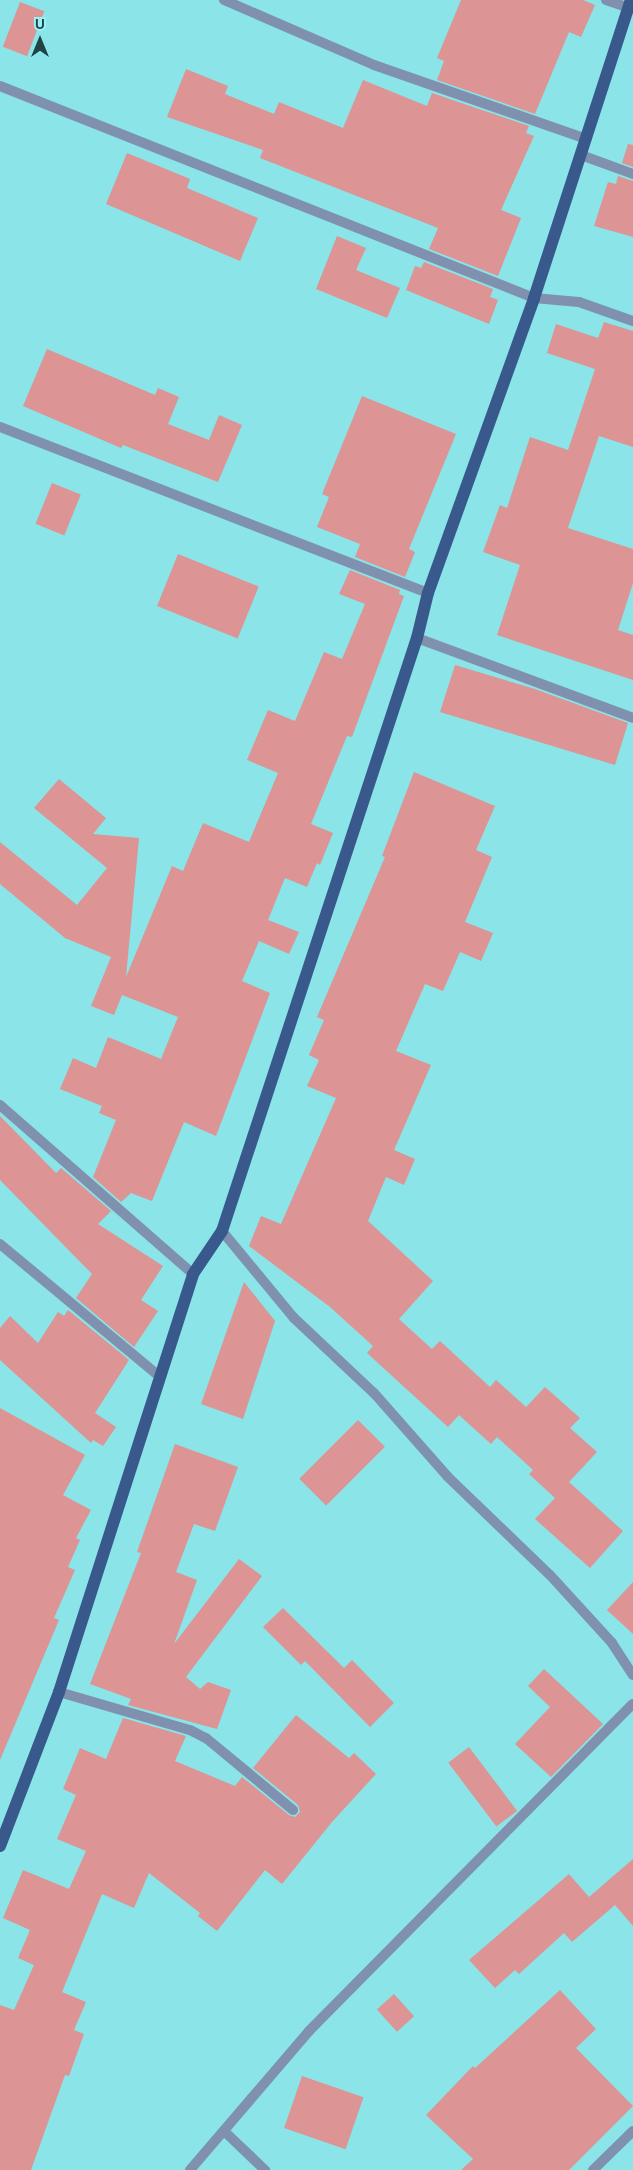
<!DOCTYPE html>
<style>
body{margin:0}
#map{position:relative;width:633px;height:2170px;overflow:hidden;background:#8ae4e8;font-family:Figtree,sans-serif}
div>[style]{position:absolute}
.building>*{inset:0;background:#dc9494;transform-origin:0 0}
.service>*{height:10px;margin:-5px;padding:0 5px;transform-origin:5px;border-radius:5px;background:#7f91ae}
.minor>*{height:10px;margin:-5px;padding:0 5px;transform-origin:5px;border-radius:5px;background:#7f91ae}
.primary>*{height:12px;margin:-6px;padding:0 6px;transform-origin:6px;border-radius:6px;background:#39598d}
span{translate:-50% -50%;white-space:nowrap;text-align:center;line-height:1.15;-webkit-text-stroke:4px #98f2f6;paint-order:stroke}
.north{position:absolute;left:15px;top:15px;width:50px;height:50px;-webkit-text-stroke:4px #98f2f6;paint-order:stroke;rotate:0deg;font-size:14px;font-weight:700;line-height:20px;text-align:center;color:#1e4446}
.north::after{content:'';display:block;margin:auto;width:18px;height:22px;background:#1e4446;clip-path:polygon(50% 0,100% 100%,50% 72%,0 100%)}
</style>
<div id="map">
<div class="building">
<div style="clip-path:polygon(461px 0,583px 0,595px 5px,581px 37px,569px 32px,535px 114px,437px 80px,444px 61px,437px 58px)"></div>
<div style="left:20px;top:2px;width:26px;height:48px;rotate:21deg"></div>
<div style="clip-path:polygon(186px 69px,228px 86px,225px 94px,274px 114px,279px 102px,343px 128px,363px 80px,427px 106px,432px 93px,529px 126px,526px 133px,534px 136px,501px 210px,521px 218px,498px 276px,429px 249px,438px 228px,260px 158px,263px 150px,167px 117px)"></div>
<div style="clip-path:polygon(628px 144px,633px 145px,633px 167px,622px 163px)"></div>
<div style="clip-path:polygon(127px 153px,190px 179px,187px 188px,258px 218px,240px 261px,106px 204px)"></div>
<div style="clip-path:polygon(618px 176px,633px 181px,633px 237px,594px 226px,608px 182px,616px 184px)"></div>
<div style="clip-path:polygon(337px 236px,366px 248px,356px 270px,400px 288px,387px 318px,316px 289px)"></div>
<div style="clip-path:polygon(424px 262px,493px 289px,490px 297px,498px 300px,489px 324px,406px 290px,415px 266px,421px 268px)"></div>
<div style="clip-path:polygon(604px 322px,633px 331px,633px 447px,599px 436px,568px 528px,633px 549px,633px 583px,618px 630px,633px 635px,633px 680px,497px 635px,520px 565px,483px 552px,500px 505px,507px 508px,530px 437px,568px 450px,595px 369px,547px 353px,556px 324px,598px 338px)"></div>
<div style="clip-path:polygon(47px 349px,155px 395px,158px 388px,179px 397px,168px 424px,209px 440px,219px 415px,242px 425px,218px 482px,123px 445px,121px 448px,23px 406px)"></div>
<div style="clip-path:polygon(362px 396px,456px 434px,409px 549px,415px 552px,405px 577px,355px 557px,360px 544px,317px 527px,329px 497px,322px 494px)"></div>
<div style="left:52px;top:483px;width:31px;height:44px;rotate:22deg"></div>
<div style="left:178px;top:554px;width:87px;height:56px;rotate:22deg"></div>
<div style="clip-path:polygon(350px 570px,400px 590px,399px 594px,404px 596px,352px 737px,347px 736px,311px 824px,333px 833px,320px 865px,317px 863px,307px 887px,285px 878px,268px 920px,299px 932px,289px 954px,259px 941px,242px 981px,270px 993px,216px 1136px,184px 1122px,152px 1201px,131px 1193px,121px 1202px,93px 1177px,116px 1120px,99px 1113px,102px 1106px,60px 1089px,73px 1058px,96px 1068px,108px 1037px,161px 1059px,178px 1017px,122px 995px,114px 1015px,91px 1006px,111px 957px,65px 938px,0 884px,0 842px,77px 905px,107px 868px,34px 808px,59px 779px,106px 818px,93px 834px,139px 838px,126px 977px,172px 866px,183px 871px,203px 823px,249px 842px,278px 773px,247px 760px,268px 710px,295px 721px,324px 652px,342px 659px,365px 604px,339px 594px)"></div>
<div style="clip-path:polygon(455px 665px,535px 689px,628px 723px,615px 765px,440px 712px)"></div>
<div style="clip-path:polygon(414px 772px,495px 806px,476px 850px,492px 857px,465px 922px,493px 933px,481px 961px,460px 952px,443px 991px,425px 984px,396px 1051px,431px 1065px,394px 1150px,415px 1159px,404px 1185px,386px 1177px,368px 1221px,433px 1281px,399px 1319px,432px 1349px,440px 1341px,490px 1387px,496px 1380px,526px 1407px,545px 1387px,580px 1418px,570px 1428px,597px 1452px,569px 1482px,623px 1531px,590px 1568px,535px 1519px,555px 1498px,529px 1474px,533px 1470px,497px 1437px,491px 1444px,459px 1415px,448px 1427px,367px 1353px,373px 1346px,330px 1307px,249px 1246px,261px 1216px,281px 1224px,336px 1098px,307px 1086px,319px 1060px,309px 1055px,324px 1020px,317px 1017px,385px 857px,382px 856px)"></div>
<div style="clip-path:polygon(0 1116px,56px 1173px,61px 1168px,111px 1211px,98px 1224px,163px 1266px,141px 1300px,158px 1311px,134px 1347px,76px 1298px,92px 1274px,0 1180px)"></div>
<div style="clip-path:polygon(244px 1282px,275px 1321px,243px 1419px,201px 1404px)"></div>
<div style="clip-path:polygon(68px 1310px,129px 1360px,95px 1413px,116px 1427px,103px 1446px,93px 1440px,91px 1443px,0 1360px,0 1328px,10px 1316px,38px 1343px,58px 1312px,64px 1316px)"></div>
<div style="clip-path:polygon(0 1408px,85px 1455px,63px 1495px,91px 1510px,76px 1538px,80px 1540px,68px 1567px,75px 1570px,54px 1618px,59px 1620px,0 1760px)"></div>
<div style="left:358px;top:1420px;width:38px;height:83px;rotate:45deg"></div>
<div style="clip-path:polygon(175px 1444px,238px 1467px,215px 1531px,194px 1524px,176px 1572px,197px 1580px,174px 1644px,239px 1559px,262px 1576px,186px 1677px,200px 1689px,208px 1682px,231px 1690px,217px 1729px,128px 1705px,131px 1699px,90px 1684px,141px 1553px,137px 1552px)"></div>
<div style="clip-path:polygon(633px 1582px,633px 1634px,607px 1610px)"></div>
<div style="clip-path:polygon(283px 1608px,344px 1668px,352px 1660px,394px 1703px,370px 1727px,305px 1661px,301px 1665px,263px 1627px)"></div>
<div style="clip-path:polygon(544px 1669px,603px 1724px,551px 1777px,515px 1744px,550px 1707px,528px 1686px)"></div>
<div style="clip-path:polygon(296px 1715px,349px 1758px,354px 1753px,376px 1774px,332px 1822px,282px 1884px,265px 1870px,217px 1931px,198px 1916px,200px 1913px,149px 1873px,134px 1908px,102px 1894px,62px 1992px,86px 2002px,74px 2030px,84px 2034px,69px 2076px,65px 2075px,31px 2170px,0 2170px,0 2005px,14px 2010px,34px 1965px,18px 1958px,30px 1930px,3px 1918px,23px 1870px,69px 1889px,86px 1851px,57px 1839px,76px 1795px,63px 1789px,80px 1748px,106px 1759px,123px 1718px,186px 1736px,175px 1761px,235px 1786px,242px 1777px,289px 1815px,295px 1817px,300px 1812px,298px 1805px,253px 1768px)"></div>
<div style="left:469px;top:1747px;width:80px;height:26px;rotate:53deg"></div>
<div style="clip-path:polygon(633px 1859px,633px 1926px,615px 1905px,572px 1942px,564px 1933px,519px 1974px,515px 1970px,495px 1988px,469px 1960px,569px 1874px,589px 1897px)"></div>
<div style="clip-path:polygon(560px 1990px,596px 2029px,576px 2048px,633px 2106px,569px 2170px,461px 2170px,473px 2159px,426px 2115px,473px 2066px,475px 2068px)"></div>
<div style="left:394px;top:1994px;width:30px;height:23px;rotate:48deg"></div>
<div style="left:302px;top:2076px;width:65px;height:55px;rotate:19deg"></div>
</div>
<div class="service">
<div style="left:0;top:1244px;width:208px;rotate:39.7deg"></div>
</div>
<div class="minor">
<div style="left:224px;top:0;width:163px;rotate:23.4deg"></div>
<div style="left:374px;top:65px;width:225px;rotate:19.2deg"></div>
<div style="left:606px;top:0;width:24px;rotate:19deg"></div>
<div style="left:0;top:86px;width:575px;rotate:21.65deg"></div>
<div style="left:534px;top:298px;width:45px;rotate:5.1deg"></div>
<div style="left:579px;top:302px;width:57px;rotate:19.4deg"></div>
<div style="left:581px;top:155px;width:55px;rotate:20.1deg"></div>
<div style="left:0;top:427px;width:459px;rotate:21.2deg"></div>
<div style="left:417px;top:638px;width:230px;rotate:20.3deg"></div>
<div style="left:0;top:1105px;width:257px;rotate:41.2deg"></div>
<div style="left:222px;top:1231px;width:113px;rotate:50.4deg"></div>
<div style="left:294px;top:1318px;width:110px;rotate:43.2deg"></div>
<div style="left:374px;top:1393px;width:112px;rotate:48.6deg"></div>
<div style="left:448px;top:1477px;width:141px;rotate:43.9deg"></div>
<div style="left:550px;top:1575px;width:92px;rotate:47.6deg"></div>
<div style="left:612px;top:1643px;width:38px;rotate:57deg"></div>
<div style="left:59px;top:1692px;width:136px;rotate:16.2deg"></div>
<div style="left:190px;top:1730px;width:18px;rotate:27deg"></div>
<div style="left:206px;top:1738px;width:113px;rotate:39.6deg"></div>
<div style="left:224px;top:2131px;width:57px;rotate:43.6deg"></div>
<div style="left:190px;top:2170px;width:183px;rotate:-49.4deg"></div>
<div style="left:309px;top:2031px;width:460px;rotate:-45.3deg"></div>
<div style="left:593px;top:2170px;width:56px;rotate:-44.3deg"></div>
</div>
<div class="primary">
<div style="left:0;top:1846px;width:165px;rotate:-69deg"></div>
<div style="left:59px;top:1692px;width:439px;rotate:-72.2deg"></div>
<div style="left:193px;top:1274px;width:52px;rotate:-56deg"></div>
<div style="left:222px;top:1231px;width:624px;rotate:-71.8deg"></div>
<div style="left:417px;top:638px;width:46px;rotate:-76.3deg"></div>
<div style="left:428px;top:593px;width:313px;rotate:-70.2deg"></div>
<div style="left:534px;top:298px;width:313px;rotate:-72deg"></div>
</div>
<div class="north">U</div>
</div>
